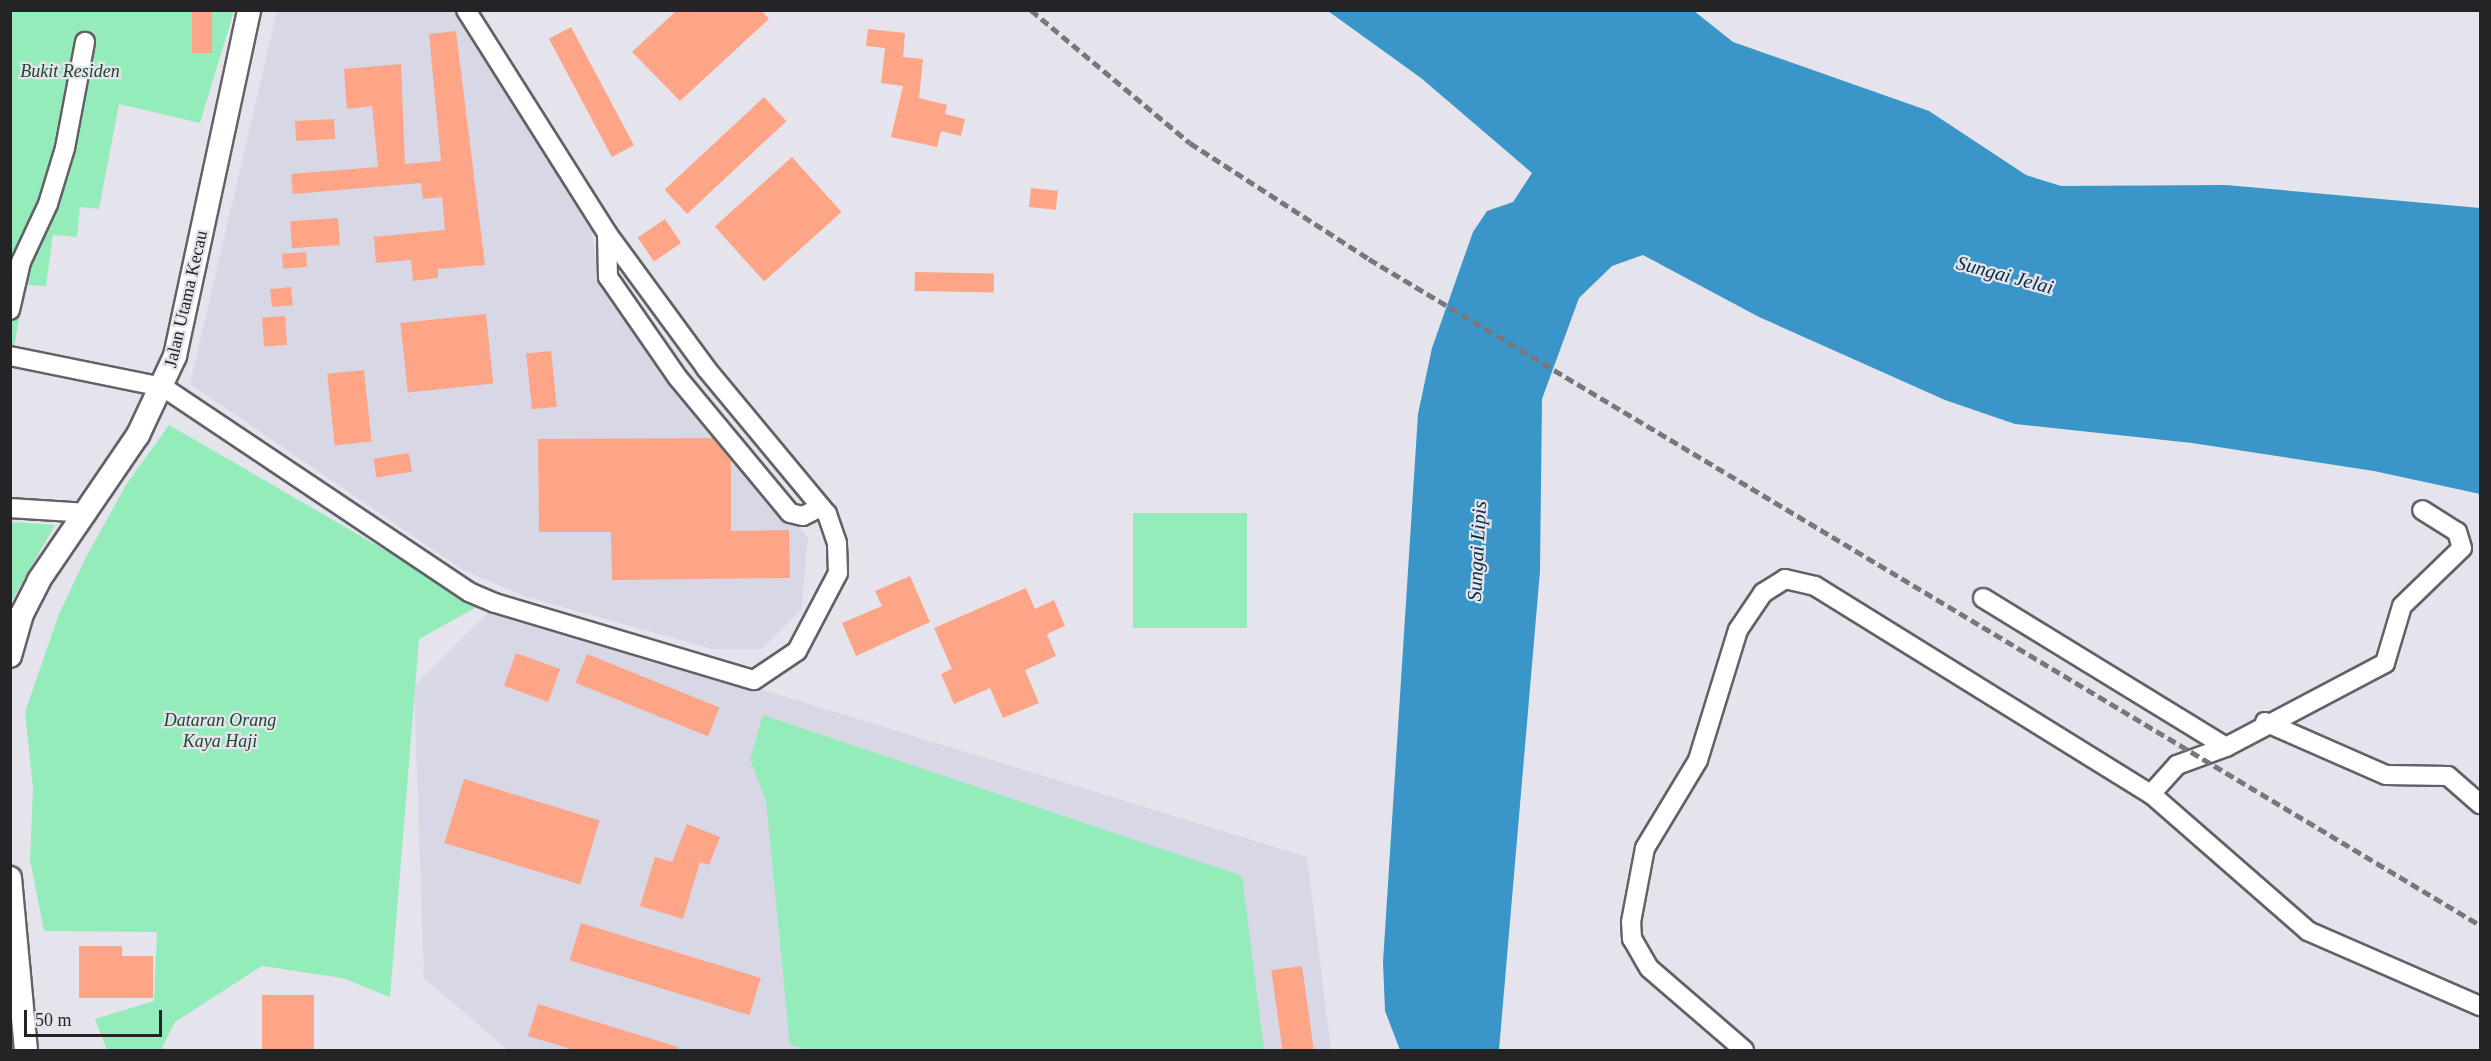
<!DOCTYPE html>
<style>
body{margin:0}
#map{position:relative;width:2491px;height:1061px;overflow:hidden;background:#e5e4ec;font-family:Georgia,serif}
div>[style]{position:absolute}
.built>*{inset:0;background:#d8d7e6}
.green>*{inset:0;background:#93ecb9;transform-origin:0 0}
.water>*{inset:0;background:#3a95c9}
.building>*{inset:0;background:#fea487;transform-origin:0 0}
.roads{filter:drop-shadow(2px 0 #616167) drop-shadow(-2px 0 #616167) drop-shadow(0 2px #616167) drop-shadow(0 -2px #616167)}
.minor>*{height:18px;margin:-9px;padding:0 9px;transform-origin:9px;border-radius:9px;background:#fff}
.tertiary>*{height:22px;margin:-11px;padding:0 11px;transform-origin:11px;border-radius:11px;background:#fff}
.rail>*{height:4.5px;margin-top:-2.25px;transform-origin:0;background:repeating-linear-gradient(90deg,#78787c 0 9px,transparent 0 13.5px)}
span{translate:-50% -50%;white-space:nowrap;text-align:center;line-height:1.15;-webkit-text-stroke:4.5px #e5e4ec;paint-order:stroke}
.park-label{font-size:18px;color:#1f4631;font-style:italic}
.street-label{font-size:18px;color:#242426}
.water-label{font-size:20px;color:#052d43;font-style:italic}
.frame{position:absolute;inset:0;border:12px solid #242426;pointer-events:none}
.scale{position:absolute;left:24px;top:1010px;width:138px;height:27px;box-sizing:border-box;border:3px solid #242426;border-top:0;padding-left:8px;font-size:18px;line-height:21px;white-space:nowrap;color:#242426;-webkit-text-stroke:4px #e5e4ec;paint-order:stroke}
</style>
<div id="map">
<div class="built">
<div style="clip-path:polygon(277px 11px,453px 11px,592px 230px,597px 281px,808px 538px,801px 610px,762px 649px,712px 649px,527px 597px,463px 570px,190px 384px)"></div>
<div style="clip-path:polygon(494px 607px,1307px 857px,1331px 1050px,508px 1050px,424px 978px,414px 686px)"></div>
</div>
<div class="green">
<div style="clip-path:polygon(10px 11px,234px 11px,200px 123px,119px 104px,99px 209px,80px 207px,77px 237px,53px 235px,46px 286px,25px 285px,11px 365px)"></div>
<div style="clip-path:polygon(169px 425px,480px 605px,419px 639px,390px 997px,342px 978px,262px 966px,175px 1022px,161px 1050px,107px 1050px,95px 1019px,154px 1001px,157px 932px,44px 931px,30px 860px,33px 787px,25px 712px,59px 614px,85px 559px,126px 485px)"></div>
<div style="left:1247px;top:513px;width:115px;height:114px;rotate:90deg"></div>
<div style="clip-path:polygon(11px 522px,55px 525px,11px 602px,10px 522px)"></div>
<div style="clip-path:polygon(763px 715px,1242px 876px,1264px 1050px,808px 1050px,790px 1045px,766px 800px,750px 759px)"></div>
</div>
<div class="water">
<div style="clip-path:polygon(1328px 11px,1694px 11px,1733px 42px,1929px 111px,2026px 175px,2061px 186px,2226px 185px,2480px 208px,2480px 494px,2374px 471px,2192px 443px,2015px 424px,1945px 400px,1759px 317px,1643px 255px,1612px 266px,1579px 298px,1542px 399px,1540px 571px,1499px 1050px,1400px 1050px,1385px 1011px,1383px 962px,1418px 414px,1432px 348px,1473px 232px,1487px 211px,1513px 202px,1532px 173px,1421px 78px)"></div>
</div>
<div class="building">
<div style="left:192px;top:10px;width:20px;height:43px"></div>
<div style="clip-path:polygon(677px 10px,761px 10px,769px 19px,680px 101px,632px 52px)"></div>
<div style="left:571px;top:27px;width:134px;height:25px;rotate:62deg"></div>
<div style="clip-path:polygon(868px 29px,905px 33px,903px 57px,923px 59px,919px 98px,947px 105px,945px 114px,965px 119px,961px 136px,941px 131px,937px 147px,891px 137px,903px 86px,881px 83px,885px 48px,866px 46px)"></div>
<div style="clip-path:polygon(456px 31px,485px 265px,438px 269px,438px 278px,413px 281px,411px 260px,376px 263px,374px 237px,445px 230px,442px 197px,423px 199px,421px 183px,293px 194px,291px 174px,378px 167px,372px 106px,347px 109px,344px 69px,401px 64px,405px 164px,441px 161px,429px 34px)"></div>
<div style="left:764px;top:97px;width:33px;height:136px;rotate:47deg"></div>
<div style="left:334px;top:119px;width:20px;height:39px;rotate:87deg"></div>
<div style="left:792px;top:157px;width:74px;height:104px;rotate:48deg"></div>
<div style="left:1031px;top:188px;width:27px;height:19px;rotate:6deg"></div>
<div style="left:338px;top:218px;width:27px;height:48px;rotate:86deg"></div>
<div style="left:665px;top:219px;width:29px;height:33px;rotate:56deg"></div>
<div style="left:306px;top:252px;width:15px;height:24px;rotate:86deg"></div>
<div style="left:915px;top:272px;width:79px;height:19px;rotate:1deg"></div>
<div style="left:291px;top:287px;width:18px;height:21px;rotate:84deg"></div>
<div style="left:486px;top:314px;width:70px;height:86px;rotate:84deg"></div>
<div style="left:285px;top:316px;width:29px;height:23px;rotate:86deg"></div>
<div style="left:551px;top:351px;width:56px;height:25px;rotate:84deg"></div>
<div style="left:364px;top:370px;width:72px;height:37px;rotate:84deg"></div>
<div style="clip-path:polygon(713px 438px,731px 459px,731px 531px,789px 530px,790px 578px,612px 580px,611px 532px,539px 532px,538px 439px)"></div>
<div style="left:409px;top:453px;width:19px;height:36px;rotate:81deg"></div>
<div style="clip-path:polygon(910px 576px,930px 622px,856px 656px,842px 623px,882px 606px,875px 591px)"></div>
<div style="clip-path:polygon(1026px 588px,1035px 609px,1054px 600px,1065px 626px,1047px 634px,1056px 656px,1025px 670px,1039px 703px,1003px 718px,990px 688px,954px 704px,941px 674px,952px 669px,934px 628px)"></div>
<div style="left:516px;top:653px;width:47px;height:35px;rotate:20deg"></div>
<div style="left:587px;top:654px;width:143px;height:31px;rotate:22deg"></div>
<div style="left:464px;top:779px;width:142px;height:67px;rotate:17deg"></div>
<div style="clip-path:polygon(687px 824px,720px 837px,709px 865px,700px 862px,683px 919px,640px 906px,655px 857px,672px 862px)"></div>
<div style="left:581px;top:923px;width:188px;height:39px;rotate:17deg"></div>
<div style="clip-path:polygon(79px 946px,122px 946px,122px 956px,153px 956px,153px 998px,79px 998px)"></div>
<div style="left:1302px;top:966px;width:85px;height:31px;rotate:82deg"></div>
<div style="left:262px;top:995px;width:52px;height:55px"></div>
<div style="clip-path:polygon(538px 1004px,678px 1047px,678px 1050px,574px 1050px,528px 1036px)"></div>
</div>
<div class="roads">
<div class="minor">
<div style="left:607px;top:233px;width:44px;rotate:88.7deg"></div>
<div style="left:608px;top:277px;width:123px;rotate:55.3deg"></div>
<div style="left:678px;top:378px;width:175px;rotate:50.3deg"></div>
<div style="left:790px;top:513px;width:13px;rotate:13deg"></div>
<div style="left:803px;top:516px;width:20px;rotate:-27deg"></div>
<div style="left:10px;top:310px;width:49px;rotate:-77.1deg"></div>
<div style="left:21px;top:262px;width:64px;rotate:-65deg"></div>
<div style="left:48px;top:204px;width:59px;rotate:-73.1deg"></div>
<div style="left:65px;top:148px;width:108px;rotate:-79.3deg"></div>
<div style="left:10px;top:356px;width:156px;rotate:11.5deg"></div>
<div style="left:163px;top:387px;width:368px;rotate:33.8deg"></div>
<div style="left:469px;top:592px;width:28px;rotate:23deg"></div>
<div style="left:495px;top:603px;width:270px;rotate:16.6deg"></div>
<div style="left:754px;top:680px;width:52px;rotate:-34deg"></div>
<div style="left:797px;top:651px;width:88px;rotate:-62.3deg"></div>
<div style="left:838px;top:573px;width:30px;rotate:-92deg"></div>
<div style="left:837px;top:543px;width:31px;rotate:-109deg"></div>
<div style="left:827px;top:514px;width:190px;rotate:-129.7deg"></div>
<div style="left:706px;top:368px;width:167px;rotate:-126.3deg"></div>
<div style="left:607px;top:233px;width:264px;rotate:-122.3deg"></div>
<div style="left:10px;top:508px;width:77px;rotate:3.7deg"></div>
<div style="left:1983px;top:598px;width:285px;rotate:31.5deg"></div>
<div style="left:2265px;top:722px;width:132px;rotate:23.7deg"></div>
<div style="left:2386px;top:775px;width:62px;rotate:0.9deg"></div>
<div style="left:2448px;top:776px;width:43px;rotate:41.2deg"></div>
<div style="left:2151px;top:794px;width:39px;rotate:-48deg"></div>
<div style="left:2177px;top:765px;width:52px;rotate:-20.2deg"></div>
<div style="left:2226px;top:747px;width:180px;rotate:-27.8deg"></div>
<div style="left:2385px;top:663px;width:59px;rotate:-73.4deg"></div>
<div style="left:2402px;top:606px;width:83px;rotate:-44deg"></div>
<div style="left:2462px;top:548px;width:17px;rotate:-107deg"></div>
<div style="left:2457px;top:532px;width:41px;rotate:-147.8deg"></div>
<div style="left:1744px;top:1050px;width:125px;rotate:-139.2deg"></div>
<div style="left:1649px;top:968px;width:34px;rotate:-120deg"></div>
<div style="left:1632px;top:939px;width:17px;rotate:-93deg"></div>
<div style="left:1631px;top:922px;width:75px;rotate:-79.3deg"></div>
<div style="left:1645px;top:848px;width:103px;rotate:-58.9deg"></div>
<div style="left:1698px;top:760px;width:136px;rotate:-72.9deg"></div>
<div style="left:1738px;top:630px;width:45px;rotate:-56deg"></div>
<div style="left:1763px;top:593px;width:26px;rotate:-32deg"></div>
<div style="left:1785px;top:579px;width:31px;rotate:13deg"></div>
<div style="left:1815px;top:586px;width:395px;rotate:31.8deg"></div>
<div style="left:2151px;top:794px;width:208px;rotate:41.1deg"></div>
<div style="left:2308px;top:931px;width:188px;rotate:23.6deg"></div>
</div>
<div class="tertiary">
<div style="left:10px;top:656px;width:44px;rotate:-74.1deg"></div>
<div style="left:22px;top:614px;width:38px;rotate:-63deg"></div>
<div style="left:39px;top:580px;width:176px;rotate:-55.7deg"></div>
<div style="left:138px;top:435px;width:87px;rotate:-64.9deg"></div>
<div style="left:175px;top:356px;width:354px;rotate:-77.9deg"></div>
<div style="left:10px;top:878px;width:173px;rotate:84.7deg"></div>
</div>
</div>
<div class="rail">
<div style="left:1031px;top:10px;width:207px;rotate:39.9deg"></div>
<div style="left:1190px;top:143px;width:213px;rotate:32.9deg"></div>
<div style="left:1369px;top:259px;width:1295px;rotate:30.94deg"></div>
</div>
<div class="park-label">
<span style="left:70px;top:71px">Bukit Residen</span>
<span style="left:220px;top:731px">Dataran Orang<br>Kaya Haji</span>
</div>
<div class="street-label">
<span style="left:186px;top:299px;rotate:-77deg">Jalan Utama Kecau</span>
</div>
<div class="water-label">
<span style="left:2005px;top:275px;rotate:15deg">Sungai Jelai</span>
<span style="left:1477px;top:551px;rotate:-87deg">Sungai Lipis</span>
</div>
<div class="frame"></div>
<div class="scale">50 m</div>
</div>
